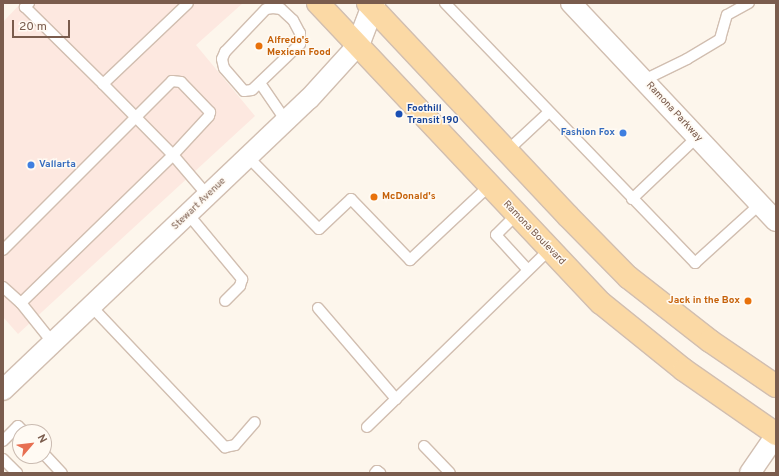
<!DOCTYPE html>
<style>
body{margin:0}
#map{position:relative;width:779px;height:476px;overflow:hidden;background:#fdf6ec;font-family:Overpass,sans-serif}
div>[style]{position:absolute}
.commercial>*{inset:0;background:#fde8e0}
.roads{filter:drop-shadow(1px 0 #d1beb0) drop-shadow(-1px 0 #d1beb0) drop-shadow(0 1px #d1beb0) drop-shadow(0 -1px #d1beb0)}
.service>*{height:10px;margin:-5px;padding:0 5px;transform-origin:5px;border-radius:5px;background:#fff}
.minor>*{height:20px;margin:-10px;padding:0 10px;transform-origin:10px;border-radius:10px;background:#fff}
.tertiary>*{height:22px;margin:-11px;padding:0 11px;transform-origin:11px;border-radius:11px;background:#fff}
.primary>*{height:22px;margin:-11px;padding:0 11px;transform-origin:11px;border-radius:11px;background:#fbd9a5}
.dots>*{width:11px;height:11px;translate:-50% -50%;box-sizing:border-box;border:2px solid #fffaf3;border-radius:50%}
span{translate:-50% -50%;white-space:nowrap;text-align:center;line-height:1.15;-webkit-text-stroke:3px #fffaf3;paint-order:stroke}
.food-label{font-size:10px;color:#c56008;font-weight:700}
.left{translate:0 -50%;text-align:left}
.right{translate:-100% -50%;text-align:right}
.transit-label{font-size:10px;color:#164399;font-weight:700}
.street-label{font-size:10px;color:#7a5c4d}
.shop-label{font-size:10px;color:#366cbe;font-weight:700}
.frame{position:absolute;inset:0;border:4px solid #7a5c4d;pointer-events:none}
.north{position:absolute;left:12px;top:424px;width:40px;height:40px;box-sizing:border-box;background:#fffaf3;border:1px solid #cabbb1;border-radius:50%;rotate:62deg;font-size:11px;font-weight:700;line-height:16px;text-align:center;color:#7a5c4d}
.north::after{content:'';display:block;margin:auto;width:14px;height:18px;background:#e76f51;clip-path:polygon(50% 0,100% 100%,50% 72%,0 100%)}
.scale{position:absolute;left:12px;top:20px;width:58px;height:18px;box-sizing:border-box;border:2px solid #7a5c4d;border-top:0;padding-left:5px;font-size:12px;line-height:14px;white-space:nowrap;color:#7a5c4d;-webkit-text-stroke:3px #fffaf3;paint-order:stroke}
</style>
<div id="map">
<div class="commercial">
<div style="clip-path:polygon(21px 3px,243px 3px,196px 45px,255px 116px,18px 334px,3px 317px,3px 22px)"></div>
</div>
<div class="roads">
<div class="service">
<div style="left:29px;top:3px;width:6px;rotate:135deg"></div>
<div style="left:25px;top:7px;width:110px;rotate:44.6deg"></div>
<div style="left:103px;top:84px;width:117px;rotate:-43.6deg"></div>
<div style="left:445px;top:3px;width:361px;rotate:46.1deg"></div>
<div style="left:695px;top:263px;width:88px;rotate:-42.2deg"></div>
<div style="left:273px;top:8px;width:8px;rotate:7deg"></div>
<div style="left:281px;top:9px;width:16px;rotate:43deg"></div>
<div style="left:293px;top:20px;width:15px;rotate:62deg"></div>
<div style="left:300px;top:33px;width:11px;rotate:90deg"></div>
<div style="left:300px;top:44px;width:66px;rotate:136.2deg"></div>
<div style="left:252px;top:90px;width:8px;rotate:173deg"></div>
<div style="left:244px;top:91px;width:30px;rotate:-131deg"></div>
<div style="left:224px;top:68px;width:9px;rotate:-103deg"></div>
<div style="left:222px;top:59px;width:8px;rotate:-67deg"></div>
<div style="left:225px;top:52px;width:59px;rotate:-46.4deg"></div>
<div style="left:266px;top:9px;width:7px;rotate:-8deg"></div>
<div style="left:644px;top:80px;width:48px;rotate:-26deg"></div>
<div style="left:687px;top:59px;width:39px;rotate:-31deg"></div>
<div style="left:720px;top:39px;width:25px;rotate:-74deg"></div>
<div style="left:727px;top:15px;width:25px;rotate:-29deg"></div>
<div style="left:260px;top:83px;width:46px;rotate:55.6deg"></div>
<div style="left:507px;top:151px;width:57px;rotate:-42.9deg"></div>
<div style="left:248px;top:157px;width:101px;rotate:45.4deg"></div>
<div style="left:319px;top:229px;width:44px;rotate:-43.2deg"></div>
<div style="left:351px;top:199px;width:85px;rotate:46deg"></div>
<div style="left:410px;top:260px;width:108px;rotate:-43.1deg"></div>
<div style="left:632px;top:199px;width:90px;rotate:-43.6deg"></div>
<div style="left:188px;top:214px;width:85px;rotate:50.3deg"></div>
<div style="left:242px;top:279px;width:7px;rotate:106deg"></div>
<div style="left:240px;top:286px;width:21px;rotate:135deg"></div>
<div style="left:516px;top:215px;width:28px;rotate:135deg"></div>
<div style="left:496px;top:235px;width:47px;rotate:47.6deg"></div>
<div style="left:3px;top:250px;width:239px;rotate:-45deg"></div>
<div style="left:172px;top:81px;width:9px;rotate:6deg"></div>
<div style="left:181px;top:82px;width:42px;rotate:46deg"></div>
<div style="left:210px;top:112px;width:4px;rotate:104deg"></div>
<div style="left:209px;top:116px;width:53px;rotate:132.7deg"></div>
<div style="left:173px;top:155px;width:54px;rotate:49.5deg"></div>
<div style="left:3px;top:287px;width:24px;rotate:42deg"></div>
<div style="left:21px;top:303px;width:51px;rotate:51.3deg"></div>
<div style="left:21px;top:303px;width:212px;rotate:-44.2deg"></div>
<div style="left:173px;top:155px;width:100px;rotate:-134.6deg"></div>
<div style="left:91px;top:306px;width:195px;rotate:46.5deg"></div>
<div style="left:225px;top:447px;width:10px;rotate:-11deg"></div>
<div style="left:235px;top:445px;width:30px;rotate:-49deg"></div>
<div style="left:318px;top:308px;width:120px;rotate:49.4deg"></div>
<div style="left:367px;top:427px;width:254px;rotate:-44.2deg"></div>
<div style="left:3px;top:441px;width:21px;rotate:-45deg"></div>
<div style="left:18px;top:426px;width:8px;rotate:45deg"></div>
<div style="left:424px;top:446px;width:37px;rotate:46deg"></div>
<div style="left:44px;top:454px;width:26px;rotate:47deg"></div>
<div style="left:3px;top:459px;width:20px;rotate:45deg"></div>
<div style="left:375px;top:473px;width:3px;rotate:-45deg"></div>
<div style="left:377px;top:471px;width:4px;rotate:34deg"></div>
</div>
<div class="minor">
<div style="left:571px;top:3px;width:299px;rotate:46.8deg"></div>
<div style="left:3px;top:390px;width:422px;rotate:-43.6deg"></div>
<div style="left:309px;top:99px;width:73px;rotate:-47.8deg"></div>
<div style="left:750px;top:473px;width:46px;rotate:-55.6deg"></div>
</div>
<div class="tertiary">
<div style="left:358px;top:45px;width:45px;rotate:-69.1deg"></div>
</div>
<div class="primary">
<div style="left:318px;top:3px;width:412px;rotate:46.7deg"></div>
<div style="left:601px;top:303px;width:107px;rotate:38.9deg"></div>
<div style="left:684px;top:370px;width:112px;rotate:34.8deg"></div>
<div style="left:368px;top:3px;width:292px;rotate:46.8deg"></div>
<div style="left:568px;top:216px;width:86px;rotate:45.5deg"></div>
<div style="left:628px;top:277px;width:104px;rotate:38deg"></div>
<div style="left:710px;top:341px;width:80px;rotate:34.3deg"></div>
</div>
</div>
<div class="dots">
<div style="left:259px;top:46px;background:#e8710a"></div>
<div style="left:399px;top:114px;background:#1a4fb4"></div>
<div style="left:623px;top:133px;background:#3f7fe0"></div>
<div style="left:31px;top:165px;background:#3f7fe0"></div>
<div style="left:374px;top:197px;background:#e8710a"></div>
<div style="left:748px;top:301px;background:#e8710a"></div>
</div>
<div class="food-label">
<span class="left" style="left:267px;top:46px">Alfredo's<br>Mexican Food</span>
<span class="left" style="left:382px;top:197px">McDonald's</span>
<span class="right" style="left:740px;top:301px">Jack in the Box</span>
</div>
<div class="transit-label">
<span class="left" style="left:407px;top:114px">Foothill<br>Transit 190</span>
</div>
<div class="street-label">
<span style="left:674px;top:112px;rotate:47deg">Ramona Parkway</span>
<span style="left:199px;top:204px;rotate:-44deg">Stewart Avenue</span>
<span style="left:534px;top:233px;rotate:46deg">Ramona Boulevard</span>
</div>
<div class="shop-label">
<span class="right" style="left:615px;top:133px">Fashion Fox</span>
<span class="left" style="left:39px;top:165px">Vallarta</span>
</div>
<div class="frame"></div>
<div class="north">N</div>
<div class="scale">20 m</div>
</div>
